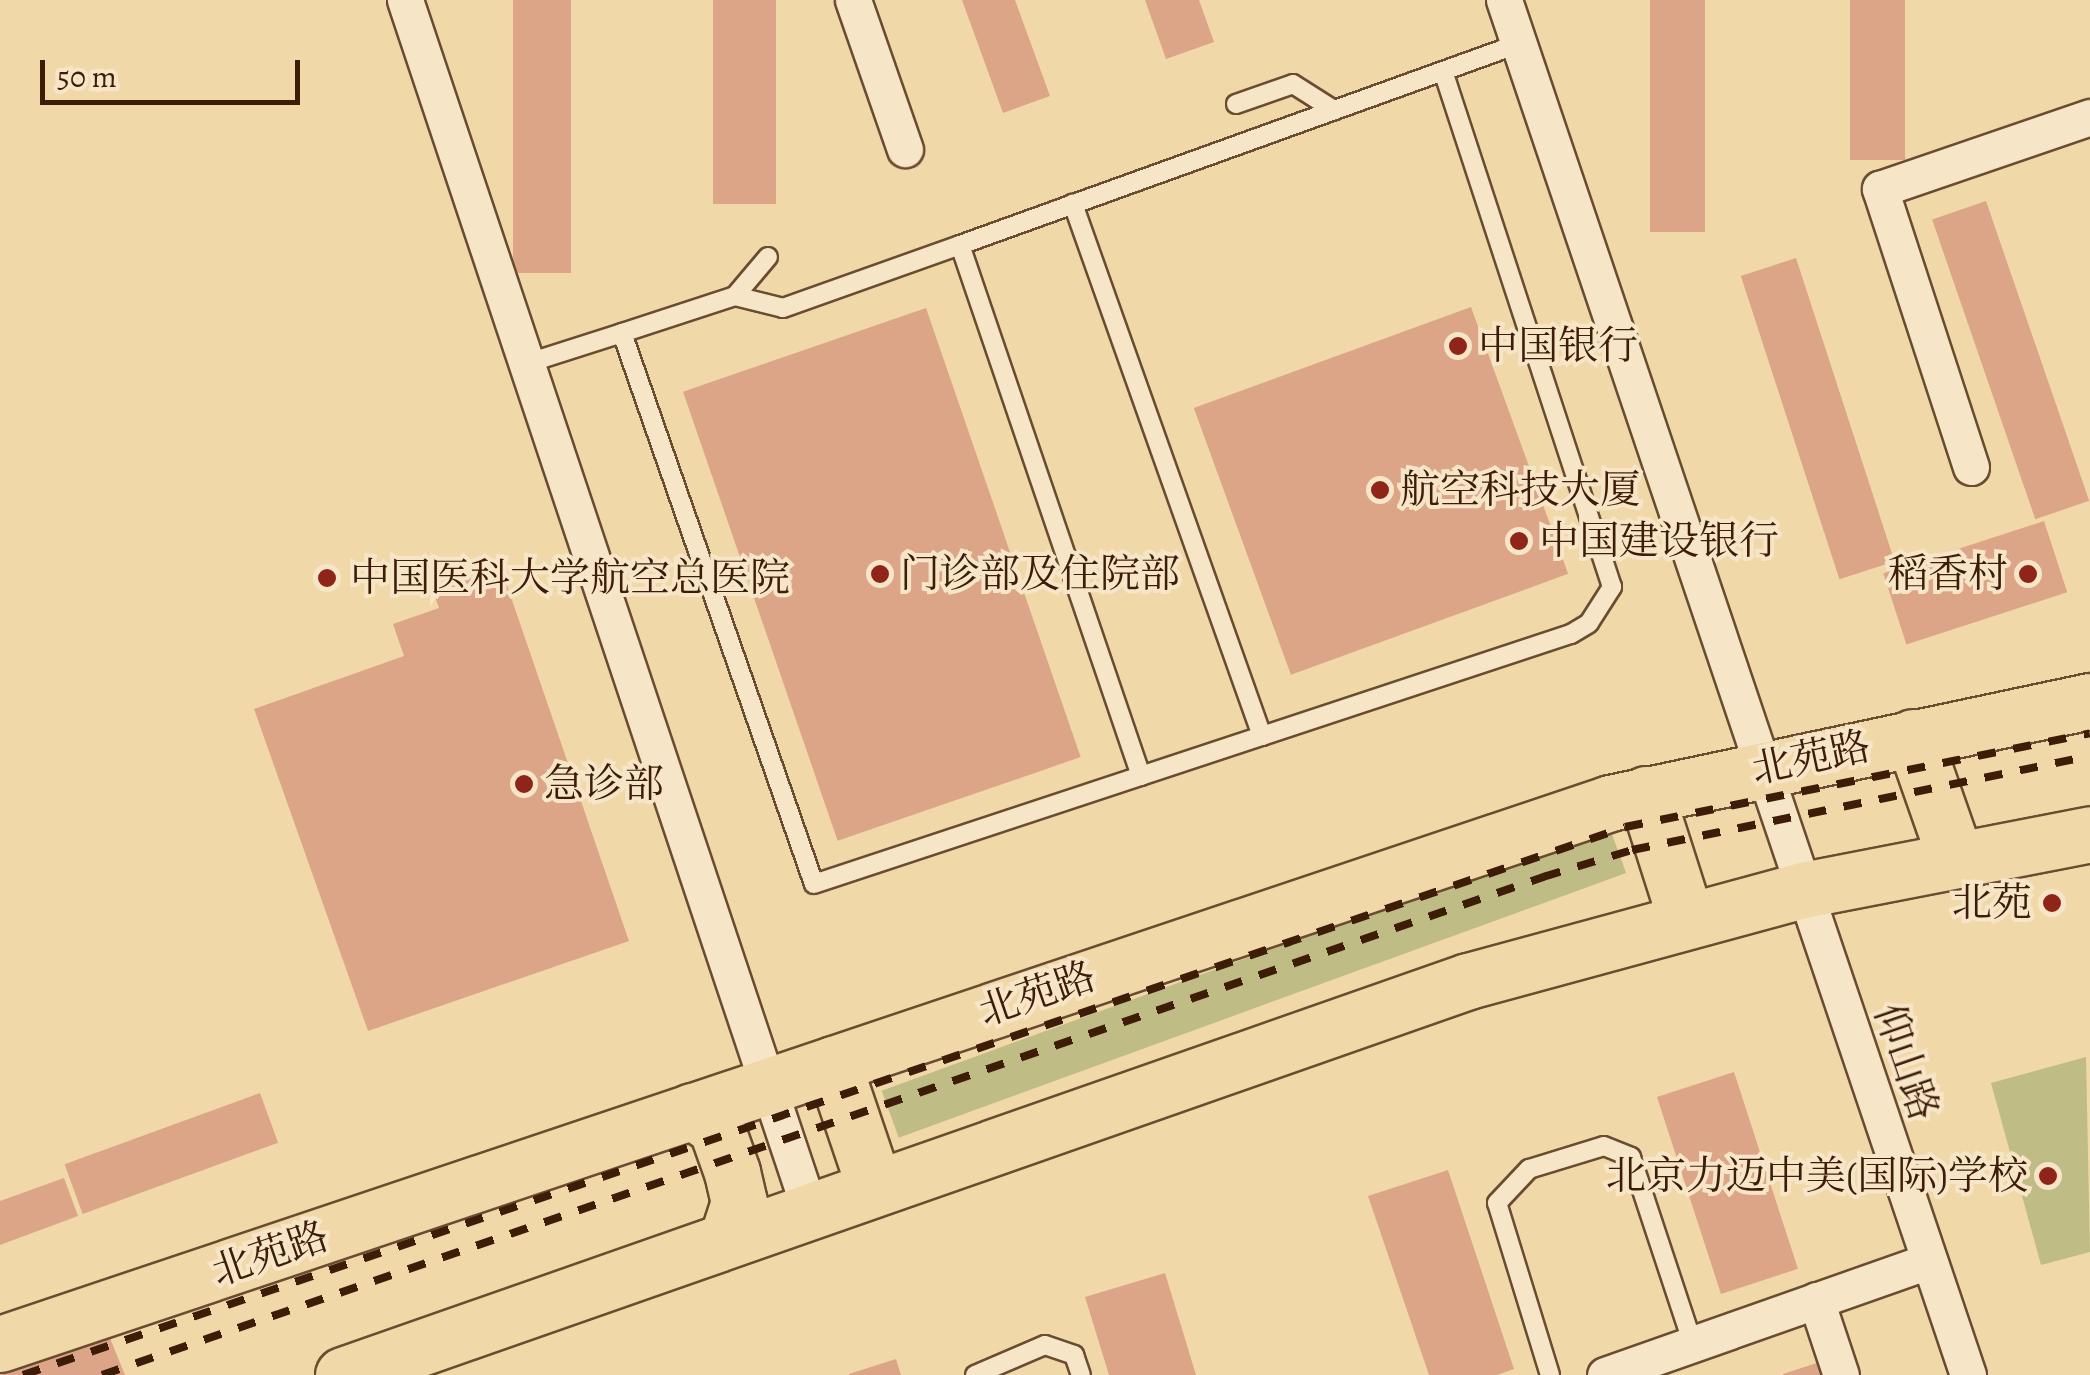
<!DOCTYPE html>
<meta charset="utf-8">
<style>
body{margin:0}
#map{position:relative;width:2090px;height:1375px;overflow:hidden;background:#f1d8a9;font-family:Alegreya,"Noto Serif SC",serif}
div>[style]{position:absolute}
.green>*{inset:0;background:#bfbd85;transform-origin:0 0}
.building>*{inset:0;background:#dda588;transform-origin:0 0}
.roads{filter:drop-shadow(2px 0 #6a4c30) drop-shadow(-2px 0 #6a4c30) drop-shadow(0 2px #6a4c30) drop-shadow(0 -2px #6a4c30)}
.lane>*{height:18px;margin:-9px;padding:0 9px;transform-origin:9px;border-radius:9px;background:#f6e6c7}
.street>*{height:35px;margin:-17.5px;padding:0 17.5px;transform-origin:17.5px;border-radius:17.5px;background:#f6e6c7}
.primary>*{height:55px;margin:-27.5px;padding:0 27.5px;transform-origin:27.5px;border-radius:27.5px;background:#f1d8a9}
.rail>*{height:8px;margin-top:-4px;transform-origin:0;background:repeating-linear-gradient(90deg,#3d1d08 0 18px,transparent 0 36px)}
.dots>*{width:28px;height:28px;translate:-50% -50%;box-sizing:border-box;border:5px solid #f6e6c7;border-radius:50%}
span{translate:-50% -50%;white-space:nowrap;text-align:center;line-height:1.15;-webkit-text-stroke:8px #f6e6c7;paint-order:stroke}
.poi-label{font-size:40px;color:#3d1d08}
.left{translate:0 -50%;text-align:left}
.right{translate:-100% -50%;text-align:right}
.street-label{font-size:40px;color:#3d1d08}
.scale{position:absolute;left:40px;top:60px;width:260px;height:45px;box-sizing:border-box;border:5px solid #3d1d08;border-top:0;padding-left:12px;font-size:30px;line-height:35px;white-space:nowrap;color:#3d1d08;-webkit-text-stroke:8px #f6e6c7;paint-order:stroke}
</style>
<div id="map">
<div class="green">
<div style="left:1609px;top:826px;width:50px;height:774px;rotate:70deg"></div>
<div style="clip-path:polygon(2086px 1057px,2090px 1252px,2041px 1265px,1991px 1083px)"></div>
</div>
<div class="building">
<div style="left:513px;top:0;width:58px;height:273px"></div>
<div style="left:713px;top:0;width:63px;height:204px"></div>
<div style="clip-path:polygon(962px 0,1015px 0,1050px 96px,1003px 113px)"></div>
<div style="clip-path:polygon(1145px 0,1199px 0,1214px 42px,1166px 59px)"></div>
<div style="left:1650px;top:0;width:55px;height:232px"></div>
<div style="left:1850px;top:0;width:55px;height:160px"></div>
<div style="left:1986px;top:201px;width:317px;height:57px;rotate:71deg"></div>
<div style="left:1796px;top:258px;width:319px;height:58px;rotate:72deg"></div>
<div style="left:1471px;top:307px;width:284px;height:295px;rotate:70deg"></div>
<div style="left:926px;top:308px;width:475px;height:257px;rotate:71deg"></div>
<div style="left:2044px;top:521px;width:75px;height:169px;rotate:72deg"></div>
<div style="clip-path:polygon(501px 568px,629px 941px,368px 1031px,254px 709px,404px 656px,393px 624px,439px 608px,433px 591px)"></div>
<div style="left:1734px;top:1072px;width:207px;height:81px;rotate:72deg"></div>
<div style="left:260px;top:1093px;width:53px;height:208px;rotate:70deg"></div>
<div style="clip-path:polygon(1448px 1170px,1514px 1369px,1497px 1375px,1429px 1375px,1368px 1196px)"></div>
<div style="clip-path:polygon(64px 1178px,78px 1216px,0 1245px,0 1201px)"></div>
<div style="clip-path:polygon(1165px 1273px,1196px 1375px,1109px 1375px,1085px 1297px)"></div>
<div style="clip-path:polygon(105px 1326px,125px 1375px,0 1375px,0 1342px)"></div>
<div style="clip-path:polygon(1832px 1358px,1838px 1375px,1783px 1375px,1783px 1374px)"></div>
<div style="clip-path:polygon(896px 1359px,901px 1375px,849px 1375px,849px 1374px)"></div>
</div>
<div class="roads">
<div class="lane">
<div style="left:1236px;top:104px;width:60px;rotate:-19.3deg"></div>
<div style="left:1293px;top:84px;width:49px;rotate:32.4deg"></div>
<div style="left:735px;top:296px;width:51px;rotate:-49.8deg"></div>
<div style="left:622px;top:333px;width:119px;rotate:-18.1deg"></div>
<div style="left:735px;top:296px;width:49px;rotate:14deg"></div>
<div style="left:783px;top:308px;width:188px;rotate:-19.6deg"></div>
<div style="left:525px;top:364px;width:102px;rotate:-17.7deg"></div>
<div style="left:622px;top:333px;width:583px;rotate:70.79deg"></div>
<div style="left:814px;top:884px;width:472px;rotate:-18.3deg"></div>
<div style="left:1262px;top:736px;width:565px;rotate:-109.56deg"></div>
<div style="left:1262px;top:736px;width:325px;rotate:-18.3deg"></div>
<div style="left:1571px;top:634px;width:21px;rotate:-31deg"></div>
<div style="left:1589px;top:623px;width:43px;rotate:-57.4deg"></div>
<div style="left:1612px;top:587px;width:543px;rotate:-108.13deg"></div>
<div style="left:1141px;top:776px;width:561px;rotate:-108.82deg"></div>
<div style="left:960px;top:245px;width:593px;rotate:-19.81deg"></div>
<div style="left:975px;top:1375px;width:76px;rotate:-23.2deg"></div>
<div style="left:1045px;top:1345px;width:31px;rotate:19deg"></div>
<div style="left:1074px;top:1355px;width:21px;rotate:71deg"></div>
<div style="left:1550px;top:1375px;width:180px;rotate:-107.1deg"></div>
<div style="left:1497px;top:1203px;width:47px;rotate:-46.7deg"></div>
<div style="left:1529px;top:1169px;width:78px;rotate:-17deg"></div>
<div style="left:1604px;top:1146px;width:29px;rotate:22deg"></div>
<div style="left:1631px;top:1157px;width:197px;rotate:71.7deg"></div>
</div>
<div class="street">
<div style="left:405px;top:0;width:1274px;rotate:71.51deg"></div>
<div style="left:853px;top:0;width:158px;rotate:70.8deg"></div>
<div style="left:1504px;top:0;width:1451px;rotate:71.35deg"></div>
<div style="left:1971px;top:467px;width:293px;rotate:-108.1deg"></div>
<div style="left:1880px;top:189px;width:222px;rotate:-18.9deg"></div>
<div style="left:1816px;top:1300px;width:79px;rotate:71.6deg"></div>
<div style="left:1605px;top:1375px;width:343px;rotate:-19.4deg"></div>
</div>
<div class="primary">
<div style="left:1913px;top:737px;width:130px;rotate:70.7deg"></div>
<div style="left:1646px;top:794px;width:131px;rotate:72.3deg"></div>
<div style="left:833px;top:1064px;width:128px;rotate:71.3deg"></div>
<div style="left:692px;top:1111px;width:29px;rotate:34deg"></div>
<div style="left:716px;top:1127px;width:48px;rotate:70.4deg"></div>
<div style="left:732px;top:1172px;width:31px;rotate:77deg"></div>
<div style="left:739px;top:1202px;width:38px;rotate:108deg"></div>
<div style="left:0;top:1344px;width:1698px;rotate:-18.57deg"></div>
<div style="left:1610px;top:803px;width:491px;rotate:-12deg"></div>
<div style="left:343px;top:1375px;width:1192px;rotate:-19.3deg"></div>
<div style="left:1468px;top:981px;width:347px;rotate:-15.2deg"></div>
<div style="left:1803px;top:890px;width:292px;rotate:-11deg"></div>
</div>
</div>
<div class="rail">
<div style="left:23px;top:1375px;width:1693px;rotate:-18.88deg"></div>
<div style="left:1625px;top:827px;width:474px;rotate:-11.4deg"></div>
<div style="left:102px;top:1375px;width:1525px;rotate:-19.06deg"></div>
<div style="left:1543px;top:877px;width:93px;rotate:-16.9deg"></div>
<div style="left:1632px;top:850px;width:468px;rotate:-11.6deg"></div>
</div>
<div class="dots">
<div style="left:1458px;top:346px;background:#8f2418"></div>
<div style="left:1380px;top:490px;background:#8f2418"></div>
<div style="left:1519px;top:541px;background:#8f2418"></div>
<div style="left:880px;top:574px;background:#8f2418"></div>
<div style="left:2028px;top:574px;background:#8f2418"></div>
<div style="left:327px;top:578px;background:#8f2418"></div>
<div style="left:524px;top:784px;background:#8f2418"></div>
<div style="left:2052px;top:903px;background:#8f2418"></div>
<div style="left:2048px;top:1176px;background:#8f2418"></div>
</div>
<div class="poi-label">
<span class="left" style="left:1478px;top:346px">中国银行</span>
<span class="left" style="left:1400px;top:490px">航空科技大厦</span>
<span class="left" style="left:1539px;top:541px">中国建设银行</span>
<span class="left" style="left:900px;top:574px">门诊部及住院部</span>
<span class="right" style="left:2008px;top:574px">稻香村</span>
<span class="left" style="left:350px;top:578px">中国医科大学航空总医院</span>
<span class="left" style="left:544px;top:784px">急诊部</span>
<span class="right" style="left:2032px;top:903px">北苑</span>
<span class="right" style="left:2028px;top:1176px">北京力迈中美(国际)学校</span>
</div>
<div class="street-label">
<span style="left:1811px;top:758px;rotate:-12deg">北苑路</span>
<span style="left:1037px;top:994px;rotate:-19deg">北苑路</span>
<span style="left:1906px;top:1062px;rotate:71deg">仰山路</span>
<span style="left:270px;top:1254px;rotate:-19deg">北苑路</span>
</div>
<div class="scale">50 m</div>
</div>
